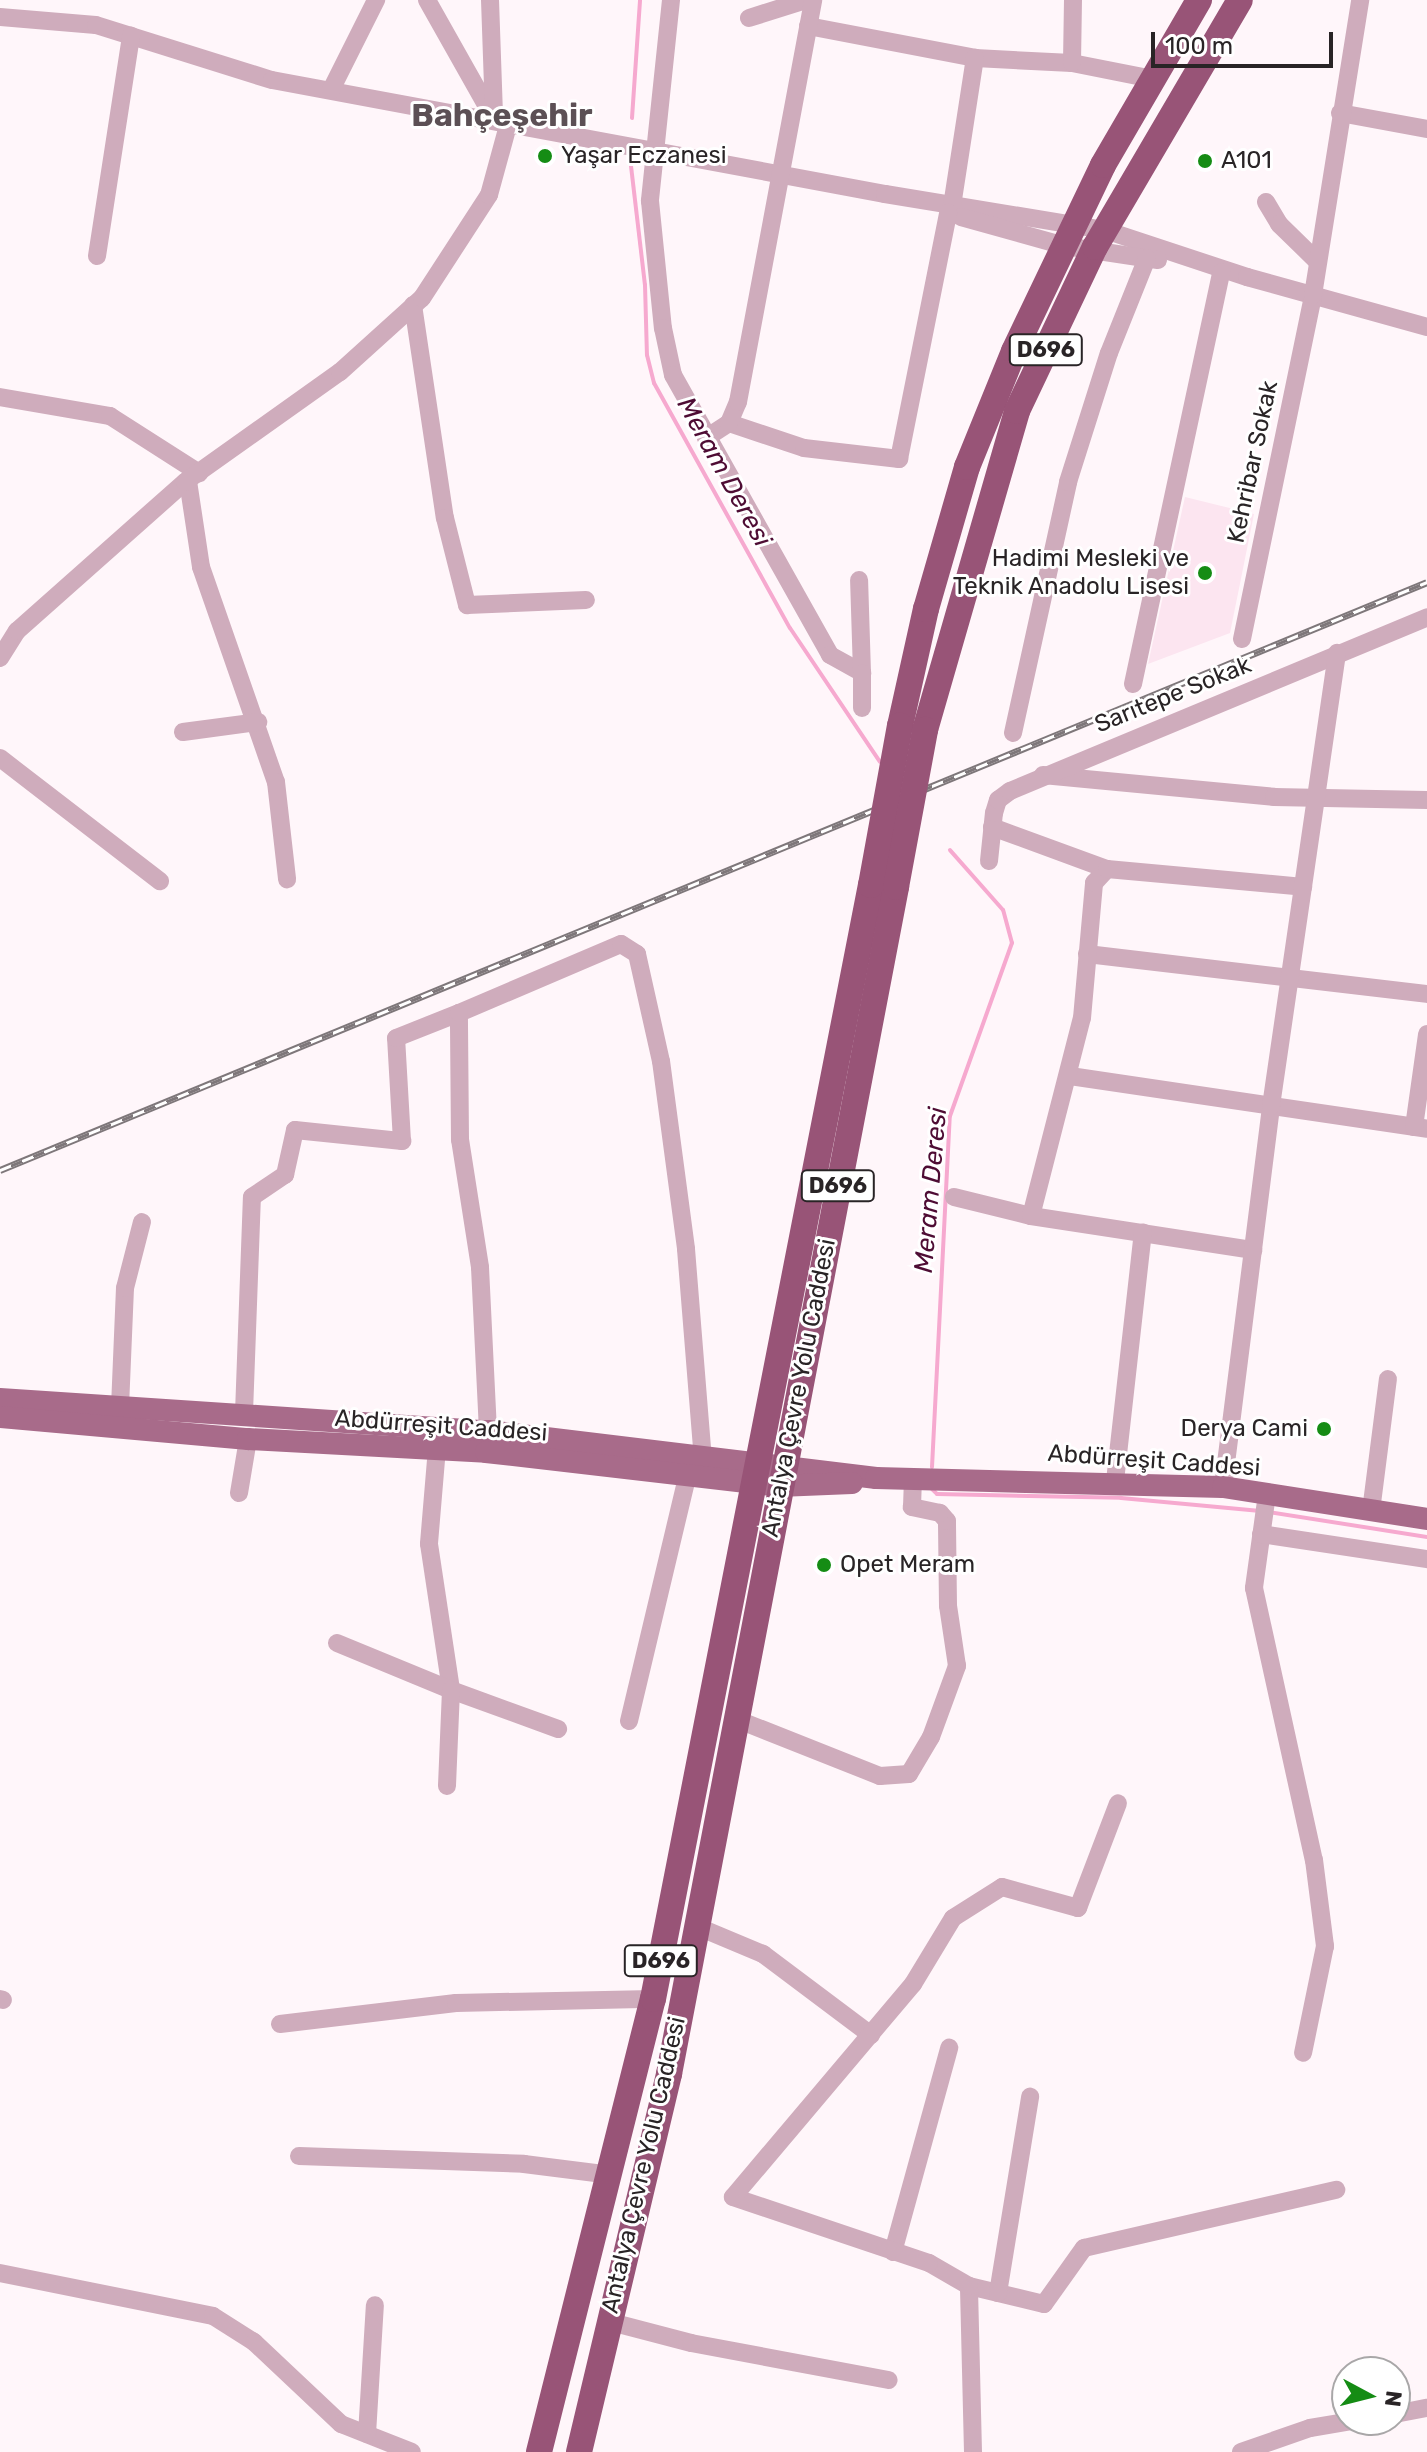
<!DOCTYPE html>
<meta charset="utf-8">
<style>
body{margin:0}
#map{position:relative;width:1427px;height:2452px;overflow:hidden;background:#fff6fa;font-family:Rubik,sans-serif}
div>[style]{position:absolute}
.built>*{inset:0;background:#fce5f0}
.stream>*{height:4px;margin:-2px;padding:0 2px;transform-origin:2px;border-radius:2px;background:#f6a9cf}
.minor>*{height:18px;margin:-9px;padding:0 9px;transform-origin:9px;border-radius:9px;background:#cfacbc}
.major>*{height:22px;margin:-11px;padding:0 11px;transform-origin:11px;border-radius:11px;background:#a86b8a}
.highway>*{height:26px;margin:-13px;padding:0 13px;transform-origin:13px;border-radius:13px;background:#985477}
.rail>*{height:7px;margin-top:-3.5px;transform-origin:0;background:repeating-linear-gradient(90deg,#fff 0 12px,#7e777a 0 24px);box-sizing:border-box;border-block:2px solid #7e777a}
.highway-bridge>*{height:26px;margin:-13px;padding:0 13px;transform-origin:13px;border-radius:13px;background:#985477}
.dots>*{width:22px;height:22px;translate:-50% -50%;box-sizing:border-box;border:4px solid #fff;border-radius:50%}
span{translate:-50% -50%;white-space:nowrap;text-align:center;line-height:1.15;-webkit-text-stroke:6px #fff;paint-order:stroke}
.shield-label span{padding:2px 6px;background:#fff;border:2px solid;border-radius:6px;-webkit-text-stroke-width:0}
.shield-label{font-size:22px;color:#292426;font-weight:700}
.poi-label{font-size:24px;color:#292426}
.left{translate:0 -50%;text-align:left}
.right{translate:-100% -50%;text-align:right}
.street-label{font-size:24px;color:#292426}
.water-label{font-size:26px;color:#4e0c34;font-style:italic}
.district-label{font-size:32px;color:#5c5055;font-weight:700}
.north{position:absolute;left:1331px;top:2356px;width:80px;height:80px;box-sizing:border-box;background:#fff;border:2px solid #a9a7a8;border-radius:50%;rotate:97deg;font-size:22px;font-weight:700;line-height:32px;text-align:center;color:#292426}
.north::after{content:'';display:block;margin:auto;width:28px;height:36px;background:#158c14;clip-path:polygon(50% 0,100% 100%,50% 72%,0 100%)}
.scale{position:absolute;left:1151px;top:32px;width:182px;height:36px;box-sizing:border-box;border:4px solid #292426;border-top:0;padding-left:10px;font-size:24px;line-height:28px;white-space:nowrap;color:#292426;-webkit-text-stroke:6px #fff;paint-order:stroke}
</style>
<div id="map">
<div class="built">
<div style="clip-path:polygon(1185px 497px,1254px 514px,1230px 633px,1148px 664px)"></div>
</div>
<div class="stream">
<div style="left:632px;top:118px;width:118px;rotate:-86.1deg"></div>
<div style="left:631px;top:166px;width:120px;rotate:83.3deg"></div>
<div style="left:645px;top:285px;width:70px;rotate:88.4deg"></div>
<div style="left:647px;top:355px;width:29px;rotate:76deg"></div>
<div style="left:654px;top:383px;width:280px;rotate:61deg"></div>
<div style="left:790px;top:628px;width:161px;rotate:56.1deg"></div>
<div style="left:932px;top:1467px;width:351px;rotate:-87.1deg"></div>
<div style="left:950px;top:1116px;width:184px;rotate:-70.3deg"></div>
<div style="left:1012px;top:943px;width:34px;rotate:-105deg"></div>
<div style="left:1003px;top:910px;width:80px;rotate:-131.5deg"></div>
<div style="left:931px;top:1488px;width:8px;rotate:45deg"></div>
<div style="left:937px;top:1494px;width:184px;rotate:1.2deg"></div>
<div style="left:1121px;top:1498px;width:140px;rotate:5.3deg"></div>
<div style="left:1269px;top:1512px;width:160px;rotate:9deg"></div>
</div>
<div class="minor">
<div style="left:427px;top:0;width:137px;rotate:60.6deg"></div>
<div style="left:490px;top:0;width:113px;rotate:88deg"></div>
<div style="left:671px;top:0;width:202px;rotate:96deg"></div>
<div style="left:650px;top:201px;width:128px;rotate:84.2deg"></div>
<div style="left:663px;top:328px;width:48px;rotate:78deg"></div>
<div style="left:673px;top:375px;width:321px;rotate:60.7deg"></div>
<div style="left:830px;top:655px;width:37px;rotate:29deg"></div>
<div style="left:862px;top:673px;width:93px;rotate:-91.8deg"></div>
<div style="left:0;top:17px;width:96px;rotate:4.8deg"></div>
<div style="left:96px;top:25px;width:184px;rotate:17.4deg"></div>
<div style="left:272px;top:80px;width:624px;rotate:10.53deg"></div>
<div style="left:885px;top:194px;width:223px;rotate:9.3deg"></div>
<div style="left:1105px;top:230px;width:150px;rotate:18.3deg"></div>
<div style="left:1247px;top:277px;width:187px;rotate:15.5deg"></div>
<div style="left:749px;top:18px;width:60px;rotate:-17.5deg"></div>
<div style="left:808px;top:26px;width:170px;rotate:10.8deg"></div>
<div style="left:975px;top:58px;width:97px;rotate:3deg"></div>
<div style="left:1072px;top:63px;width:83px;rotate:11.2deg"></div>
<div style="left:1072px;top:63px;width:63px;rotate:-89.1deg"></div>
<div style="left:331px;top:90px;width:101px;rotate:-63.4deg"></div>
<div style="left:1340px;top:113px;width:88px;rotate:10.4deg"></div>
<div style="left:1266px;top:202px;width:26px;rotate:59deg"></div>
<div style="left:1279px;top:224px;width:54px;rotate:44.3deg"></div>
<div style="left:952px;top:206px;width:150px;rotate:-81.2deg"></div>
<div style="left:961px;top:217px;width:108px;rotate:15.6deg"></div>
<div style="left:1065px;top:246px;width:94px;rotate:8.6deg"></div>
<div style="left:97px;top:256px;width:223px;rotate:-81.2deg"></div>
<div style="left:413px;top:305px;width:215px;rotate:81.5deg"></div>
<div style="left:445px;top:518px;width:90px;rotate:75.8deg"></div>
<div style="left:467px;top:605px;width:119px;rotate:-2.4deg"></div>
<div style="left:0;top:397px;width:112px;rotate:9.8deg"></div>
<div style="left:110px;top:416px;width:106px;rotate:32.6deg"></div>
<div style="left:729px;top:423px;width:79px;rotate:18.4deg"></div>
<div style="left:804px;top:448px;width:96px;rotate:6.6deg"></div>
<div style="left:899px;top:459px;width:251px;rotate:-78.7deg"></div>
<div style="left:706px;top:438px;width:27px;rotate:-33deg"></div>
<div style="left:729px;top:423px;width:23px;rotate:-67deg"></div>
<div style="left:738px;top:402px;width:409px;rotate:-79.4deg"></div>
<div style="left:188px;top:481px;width:87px;rotate:81.4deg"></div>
<div style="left:201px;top:567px;width:228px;rotate:70.8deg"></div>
<div style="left:276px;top:782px;width:98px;rotate:83.5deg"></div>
<div style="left:1242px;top:639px;width:351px;rotate:-78.3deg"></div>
<div style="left:1313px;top:295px;width:299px;rotate:-80.9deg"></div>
<div style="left:0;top:658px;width:32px;rotate:-58deg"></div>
<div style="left:17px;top:631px;width:225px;rotate:-41.6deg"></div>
<div style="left:185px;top:482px;width:190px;rotate:-35.4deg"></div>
<div style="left:340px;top:372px;width:110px;rotate:-42.1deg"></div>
<div style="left:422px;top:298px;width:123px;rotate:-57deg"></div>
<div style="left:489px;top:195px;width:76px;rotate:-74.7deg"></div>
<div style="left:1133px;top:684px;width:421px;rotate:-77.9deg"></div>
<div style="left:862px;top:708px;width:35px;rotate:-90deg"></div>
<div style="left:183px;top:732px;width:76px;rotate:-7.6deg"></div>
<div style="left:1013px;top:733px;width:257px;rotate:-77.6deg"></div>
<div style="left:1068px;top:482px;width:135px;rotate:-72.4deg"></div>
<div style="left:1109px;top:353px;width:102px;rotate:-68.2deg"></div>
<div style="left:0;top:758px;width:202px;rotate:37.6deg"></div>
<div style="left:1043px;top:775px;width:232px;rotate:5.4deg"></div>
<div style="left:1274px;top:797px;width:153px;rotate:1.1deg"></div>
<div style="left:992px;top:827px;width:122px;rotate:20.1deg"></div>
<div style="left:989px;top:861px;width:48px;rotate:-84.1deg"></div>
<div style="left:994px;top:813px;width:14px;rotate:-73deg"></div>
<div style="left:998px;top:800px;width:15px;rotate:-37deg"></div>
<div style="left:1010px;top:791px;width:452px;rotate:-22.6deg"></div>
<div style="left:1087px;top:954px;width:342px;rotate:6.7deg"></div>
<div style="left:1070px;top:1076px;width:361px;rotate:8.4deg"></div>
<div style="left:1414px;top:1127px;width:94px;rotate:-82deg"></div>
<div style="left:954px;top:1197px;width:79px;rotate:13.9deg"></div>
<div style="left:1031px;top:1216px;width:225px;rotate:8.7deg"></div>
<div style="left:1031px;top:1216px;width:204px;rotate:-75.6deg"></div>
<div style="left:1082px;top:1018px;width:136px;rotate:-84.9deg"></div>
<div style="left:1094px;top:883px;width:19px;rotate:-47deg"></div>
<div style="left:1107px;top:869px;width:197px;rotate:5.2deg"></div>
<div style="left:120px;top:1407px;width:119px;rotate:-87.6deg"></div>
<div style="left:125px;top:1288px;width:68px;rotate:-75.6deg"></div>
<div style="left:244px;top:1413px;width:216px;rotate:-87.9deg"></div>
<div style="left:252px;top:1197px;width:40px;rotate:-34deg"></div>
<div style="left:285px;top:1175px;width:46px;rotate:-77.5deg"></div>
<div style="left:295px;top:1130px;width:108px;rotate:5.9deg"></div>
<div style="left:402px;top:1141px;width:103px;rotate:-93.3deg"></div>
<div style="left:396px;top:1038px;width:68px;rotate:-21.6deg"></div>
<div style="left:488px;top:1431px;width:164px;rotate:-92.8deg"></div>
<div style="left:480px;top:1267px;width:129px;rotate:-98.9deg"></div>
<div style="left:460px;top:1140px;width:127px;rotate:-90.5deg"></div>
<div style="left:459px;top:1013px;width:176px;rotate:-23.1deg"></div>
<div style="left:621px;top:944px;width:19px;rotate:32deg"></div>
<div style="left:637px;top:954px;width:110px;rotate:77.4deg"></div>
<div style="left:661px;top:1061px;width:190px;rotate:82.4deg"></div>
<div style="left:686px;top:1249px;width:211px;rotate:85.4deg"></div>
<div style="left:437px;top:1448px;width:96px;rotate:94.8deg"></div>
<div style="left:429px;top:1544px;width:148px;rotate:81.4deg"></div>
<div style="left:451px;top:1690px;width:114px;rotate:20deg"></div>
<div style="left:1115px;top:1481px;width:250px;rotate:-83.6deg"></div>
<div style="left:1223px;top:1487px;width:384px;rotate:-82.8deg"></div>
<div style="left:1271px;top:1106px;width:458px;rotate:-81.7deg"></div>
<div style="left:239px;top:1493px;width:55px;rotate:-80.5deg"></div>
<div style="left:1267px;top:1494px;width:95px;rotate:97.9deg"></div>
<div style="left:1254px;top:1588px;width:279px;rotate:77.6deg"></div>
<div style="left:1314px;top:1860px;width:87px;rotate:82.7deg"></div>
<div style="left:1325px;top:1946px;width:109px;rotate:101.6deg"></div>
<div style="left:1371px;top:1511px;width:133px;rotate:-82.7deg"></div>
<div style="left:1261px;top:1534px;width:168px;rotate:8.6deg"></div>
<div style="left:337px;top:1643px;width:123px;rotate:22.4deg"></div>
<div style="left:451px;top:1690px;width:96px;rotate:92.4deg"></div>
<div style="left:736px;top:1719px;width:155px;rotate:21.6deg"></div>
<div style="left:880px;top:1776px;width:29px;rotate:-4deg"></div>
<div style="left:909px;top:1774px;width:43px;rotate:-59.3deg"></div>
<div style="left:931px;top:1737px;width:76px;rotate:-69.9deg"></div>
<div style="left:957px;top:1666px;width:61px;rotate:-98.5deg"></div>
<div style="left:948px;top:1606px;width:85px;rotate:-90.7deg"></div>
<div style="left:947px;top:1521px;width:11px;rotate:-131deg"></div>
<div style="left:940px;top:1513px;width:29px;rotate:-168deg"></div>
<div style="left:912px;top:1507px;width:29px;rotate:-88deg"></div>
<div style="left:629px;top:1721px;width:251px;rotate:-76.6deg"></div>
<div style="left:696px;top:1926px;width:73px;rotate:22.7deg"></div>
<div style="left:763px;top:1954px;width:135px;rotate:36.9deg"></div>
<div style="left:0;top:1999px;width:3px;rotate:18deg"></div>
<div style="left:280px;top:2024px;width:177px;rotate:-6.8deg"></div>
<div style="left:456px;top:2003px;width:197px;rotate:-1.2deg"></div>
<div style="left:299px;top:2156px;width:225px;rotate:2deg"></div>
<div style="left:524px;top:2164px;width:88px;rotate:7.2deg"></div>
<div style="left:893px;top:2252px;width:212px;rotate:-74.6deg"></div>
<div style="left:0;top:2273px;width:217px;rotate:11.4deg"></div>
<div style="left:213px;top:2316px;width:49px;rotate:32.4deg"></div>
<div style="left:254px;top:2342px;width:120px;rotate:43.3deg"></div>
<div style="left:341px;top:2424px;width:76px;rotate:21.5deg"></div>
<div style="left:969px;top:2286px;width:77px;rotate:13.5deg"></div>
<div style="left:1044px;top:2304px;width:69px;rotate:-54.5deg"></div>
<div style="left:1084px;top:2248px;width:259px;rotate:-13deg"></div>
<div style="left:998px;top:2293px;width:199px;rotate:-80.7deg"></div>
<div style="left:607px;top:2321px;width:87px;rotate:14.7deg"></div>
<div style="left:691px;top:2343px;width:201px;rotate:10.6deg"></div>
<div style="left:1395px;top:2414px;width:33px;rotate:-11deg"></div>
<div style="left:367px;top:2434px;width:129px;rotate:-86.5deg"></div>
<div style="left:973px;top:2452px;width:166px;rotate:-91.4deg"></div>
<div style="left:969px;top:2286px;width:46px;rotate:-150.1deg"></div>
<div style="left:929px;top:2263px;width:207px;rotate:-161.4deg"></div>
<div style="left:733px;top:2197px;width:279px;rotate:-49.8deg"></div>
<div style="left:913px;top:1984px;width:77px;rotate:-58.8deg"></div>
<div style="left:953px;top:1918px;width:58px;rotate:-32.3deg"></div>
<div style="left:1002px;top:1887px;width:79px;rotate:15.4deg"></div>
<div style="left:1078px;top:1908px;width:112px;rotate:-69.1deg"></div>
<div style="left:1241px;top:2452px;width:73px;rotate:-19.2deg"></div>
<div style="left:1310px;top:2428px;width:49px;rotate:-9.5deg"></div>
</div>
<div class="major">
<div style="left:0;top:1399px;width:489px;rotate:3.8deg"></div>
<div style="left:488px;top:1431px;width:391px;rotate:6.9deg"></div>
<div style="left:876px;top:1478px;width:347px;rotate:1.5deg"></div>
<div style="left:1223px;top:1487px;width:206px;rotate:8.9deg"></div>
<div style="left:0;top:1417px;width:249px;rotate:5.1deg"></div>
<div style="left:248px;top:1439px;width:238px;rotate:3.1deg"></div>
<div style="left:486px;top:1452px;width:295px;rotate:6.6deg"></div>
<div style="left:779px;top:1486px;width:73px;rotate:-2.4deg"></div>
</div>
<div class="highway">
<div style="left:900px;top:726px;width:120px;rotate:-77.5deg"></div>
<div style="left:926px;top:609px;width:148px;rotate:-73.9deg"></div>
<div style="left:967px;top:467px;width:125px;rotate:-67.9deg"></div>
<div style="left:1014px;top:351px;width:206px;rotate:-64.4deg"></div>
<div style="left:1103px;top:165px;width:191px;rotate:-59.8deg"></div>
<div style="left:925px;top:730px;width:332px;rotate:-73.9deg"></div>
<div style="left:1017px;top:411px;width:182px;rotate:-64.6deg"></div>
<div style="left:1095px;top:247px;width:286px;rotate:-59.6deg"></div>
<div style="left:539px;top:2452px;width:467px;rotate:-75.9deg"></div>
<div style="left:653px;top:1999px;width:1135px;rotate:-78.93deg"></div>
<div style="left:579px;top:2452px;width:389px;rotate:-76.6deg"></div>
<div style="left:669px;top:2074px;width:1209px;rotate:-79.17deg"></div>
</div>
<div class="rail">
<div style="left:0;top:1170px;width:1543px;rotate:-22.39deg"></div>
</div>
<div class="highway-bridge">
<div style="left:871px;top:885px;width:162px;rotate:-79.7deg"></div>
<div style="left:896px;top:887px;width:160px;rotate:-79.5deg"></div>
</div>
<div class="dots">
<div style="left:545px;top:156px;background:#158c14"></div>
<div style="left:1205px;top:161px;background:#158c14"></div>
<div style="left:1205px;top:573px;background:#158c14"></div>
<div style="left:1324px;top:1429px;background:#158c14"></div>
<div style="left:824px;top:1565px;background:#158c14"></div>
</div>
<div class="shield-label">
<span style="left:1046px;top:350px">D696</span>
<span style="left:838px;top:1186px">D696</span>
<span style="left:661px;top:1961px">D696</span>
</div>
<div class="poi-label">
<span class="left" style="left:561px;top:156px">Yaşar Eczanesi</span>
<span class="left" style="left:1221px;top:161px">A101</span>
<span class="right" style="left:1189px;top:573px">Hadimi Mesleki ve<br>Teknik Anadolu Lisesi</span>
<span class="right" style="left:1308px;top:1429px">Derya Cami</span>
<span class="left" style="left:840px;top:1565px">Opet Meram</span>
</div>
<div class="street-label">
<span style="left:1253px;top:462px;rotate:-78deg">Kehribar Sokak</span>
<span style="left:1173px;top:695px;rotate:-22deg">Sarıtepe Sokak</span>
<span style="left:799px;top:1388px;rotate:-79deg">Antalya Çevre Yolu Caddesi</span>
<span style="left:441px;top:1426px;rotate:4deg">Abdürreşit Caddesi</span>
<span style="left:1154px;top:1461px;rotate:4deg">Abdürreşit Caddesi</span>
<span style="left:644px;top:2165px;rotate:-77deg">Antalya Çevre Yolu Caddesi</span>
</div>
<div class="water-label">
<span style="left:724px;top:472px;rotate:61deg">Meram Deresi</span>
<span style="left:931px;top:1190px;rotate:-85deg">Meram Deresi</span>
</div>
<div class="district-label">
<span style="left:502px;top:115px">Bahçeşehir</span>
</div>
<div class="north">N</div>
<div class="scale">100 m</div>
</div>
